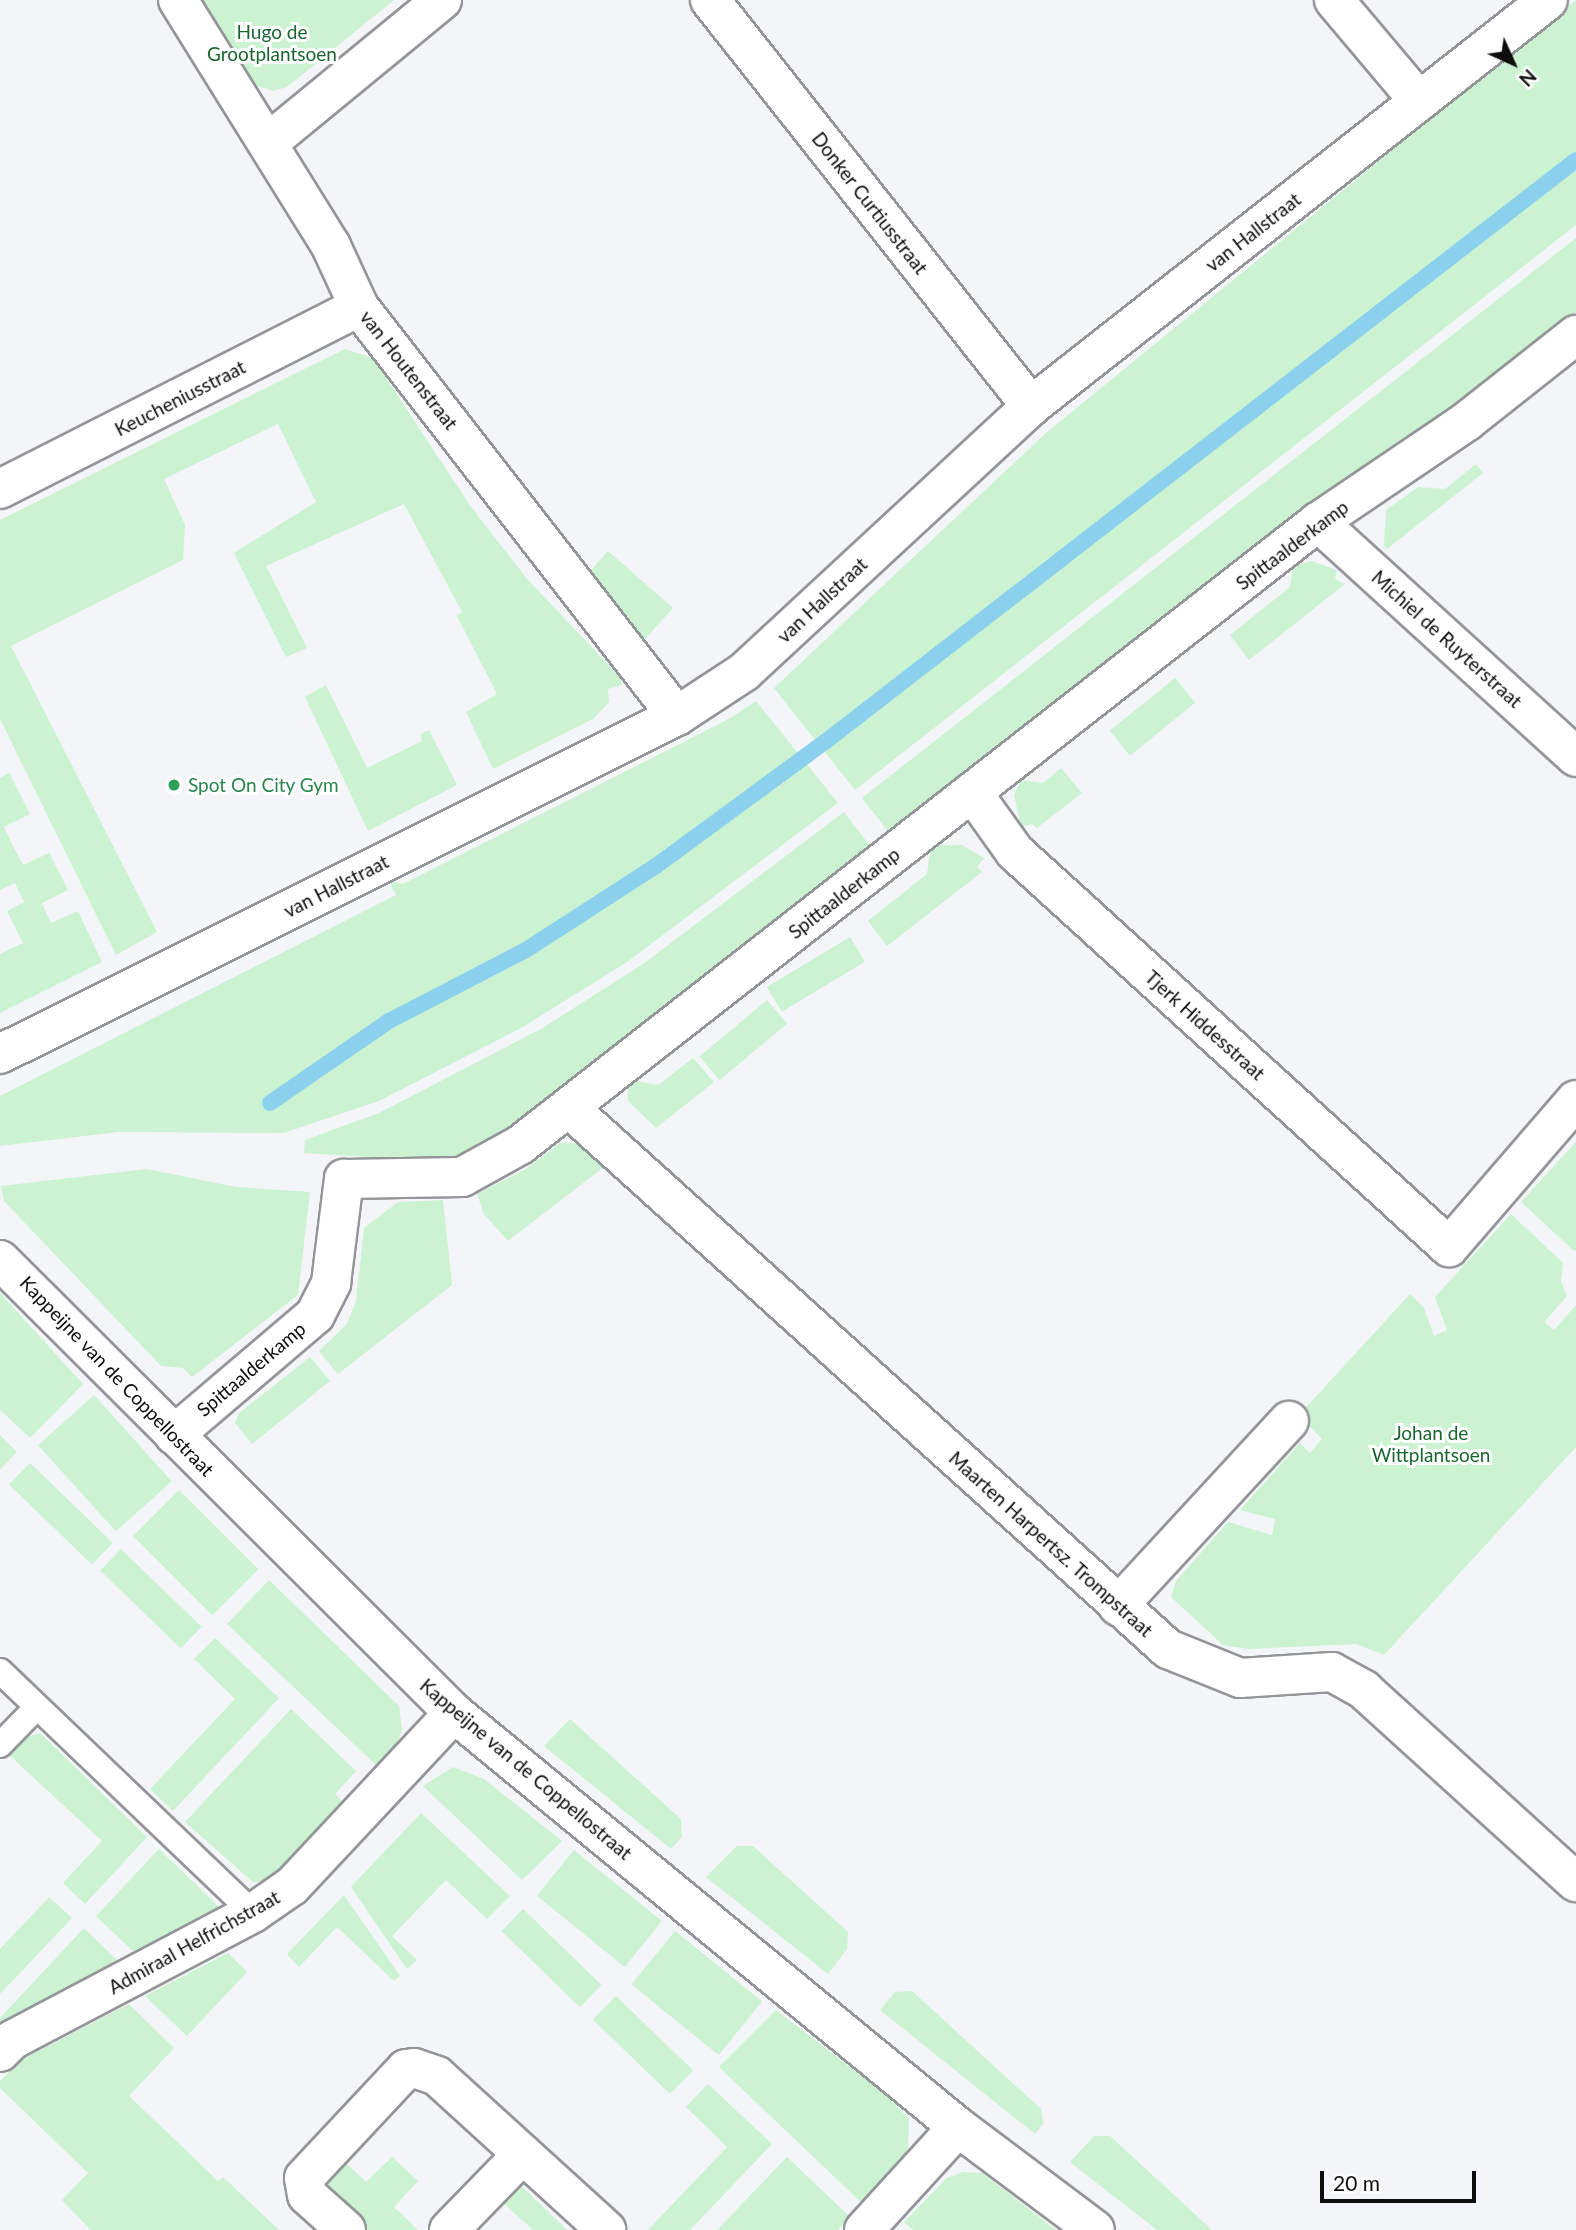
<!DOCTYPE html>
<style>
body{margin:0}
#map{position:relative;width:1576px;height:2230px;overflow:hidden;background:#f4f5f8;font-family:Lato,sans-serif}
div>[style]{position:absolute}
.green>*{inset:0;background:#cbf2d1;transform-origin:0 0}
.stream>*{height:16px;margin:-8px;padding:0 8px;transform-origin:8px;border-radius:8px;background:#8bd1ee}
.roads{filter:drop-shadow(2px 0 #949598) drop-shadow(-2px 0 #949598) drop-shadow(0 2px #949598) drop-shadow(0 -2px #949598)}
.lane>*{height:24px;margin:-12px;padding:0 12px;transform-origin:12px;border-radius:12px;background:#fff}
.street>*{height:38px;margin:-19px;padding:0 19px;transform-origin:19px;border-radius:19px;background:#fff}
.dots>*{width:19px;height:19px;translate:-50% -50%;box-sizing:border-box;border:4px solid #fff;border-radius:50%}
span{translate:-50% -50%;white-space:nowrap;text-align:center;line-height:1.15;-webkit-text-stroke:6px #fff;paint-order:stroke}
.park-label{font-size:19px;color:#196531}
.street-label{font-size:19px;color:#0d0d0e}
.leisure-label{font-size:19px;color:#27864d}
.left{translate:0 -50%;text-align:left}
.north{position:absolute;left:1478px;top:28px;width:70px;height:70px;-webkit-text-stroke:5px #fff;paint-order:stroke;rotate:135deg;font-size:19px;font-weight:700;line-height:28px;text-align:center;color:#0d0d0e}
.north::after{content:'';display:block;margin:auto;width:24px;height:32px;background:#0d0d0e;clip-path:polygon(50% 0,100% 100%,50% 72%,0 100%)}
.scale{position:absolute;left:1320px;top:2171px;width:156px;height:32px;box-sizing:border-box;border:4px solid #0d0d0e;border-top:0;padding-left:9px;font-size:21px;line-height:24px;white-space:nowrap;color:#0d0d0e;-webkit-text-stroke:5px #fff;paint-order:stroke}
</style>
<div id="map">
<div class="green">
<div style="clip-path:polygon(192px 0,394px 0,287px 87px,273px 91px,246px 82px)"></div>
<div style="clip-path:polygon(1576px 0,1576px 225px,855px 790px,774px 688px,1046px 433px)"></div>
<div style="clip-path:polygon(1576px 238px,1576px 312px,1420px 434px,1253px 547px,888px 831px,862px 798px)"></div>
<div style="clip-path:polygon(345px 349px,373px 358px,471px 507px,528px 580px,620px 677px,622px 685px,608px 689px,609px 702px,593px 719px,493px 769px,466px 712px,497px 694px,457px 616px,462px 612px,404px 504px,266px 566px,307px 648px,286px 657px,234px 553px,316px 502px,278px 424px,164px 479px,185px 525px,183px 560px,11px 646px,157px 932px,116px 955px,0 719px,0 520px)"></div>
<div style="clip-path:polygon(1476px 464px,1483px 473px,1387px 549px,1384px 545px,1386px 510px,1418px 487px,1445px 489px)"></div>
<div style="clip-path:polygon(608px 551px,673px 608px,645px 639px,585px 577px)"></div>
<div style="clip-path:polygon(1312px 561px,1337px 570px,1335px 579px,1345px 584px,1249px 660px,1230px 635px,1290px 587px,1293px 566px)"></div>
<div style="left:1175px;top:678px;width:32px;height:84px;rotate:51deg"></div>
<div style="clip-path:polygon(326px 685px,367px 768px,422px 741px,420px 734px,429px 730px,457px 785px,368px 831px,305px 697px)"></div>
<div style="clip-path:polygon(756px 701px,838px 803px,627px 962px,521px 1028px,379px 1101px,284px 1133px,118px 1132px,0 1146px,0 1096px,396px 895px,389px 881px,403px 884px,729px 719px)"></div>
<div style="clip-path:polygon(1061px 768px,1082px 793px,1037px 828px,1032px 824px,1021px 827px,1014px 795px,1021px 780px,1043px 783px)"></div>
<div style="clip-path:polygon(9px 773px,30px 814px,4px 827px,13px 846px,23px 865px,49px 853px,68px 890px,42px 903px,51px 923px,78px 911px,102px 962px,0 1013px,0 954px,23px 943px,7px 911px,24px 902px,15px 883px,0 890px,0 778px)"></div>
<div style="clip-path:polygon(844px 812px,870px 846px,507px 1133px,459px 1157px,432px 1161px,304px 1153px,305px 1140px,379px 1113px,541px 1029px,643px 964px)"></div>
<div style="clip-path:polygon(940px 845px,962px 845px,984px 858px,977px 867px,982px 872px,887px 946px,868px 921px,927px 874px,930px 852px)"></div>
<div style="left:850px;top:937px;width:29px;height:97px;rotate:59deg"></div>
<div style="left:767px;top:1000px;width:31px;height:88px;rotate:50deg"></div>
<div style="clip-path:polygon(693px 1058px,714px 1082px,656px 1128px,628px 1101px,628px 1089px,636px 1081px,658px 1085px)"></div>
<div style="clip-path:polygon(1576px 1142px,1576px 1250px,1574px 1251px,1521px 1202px)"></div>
<div style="clip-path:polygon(560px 1143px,589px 1144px,609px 1163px,508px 1241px,484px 1214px,477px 1194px,526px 1169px)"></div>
<div style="clip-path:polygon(147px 1169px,236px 1187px,310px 1192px,298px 1295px,192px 1377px,183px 1368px,161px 1366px,4px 1201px,1px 1186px)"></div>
<div style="clip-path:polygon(443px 1200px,452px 1285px,338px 1374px,319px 1351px,347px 1324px,356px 1301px,364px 1228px,398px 1202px)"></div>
<div style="clip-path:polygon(1511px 1214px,1563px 1263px,1561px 1281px,1567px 1296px,1544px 1322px,1554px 1330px,1576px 1305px,1576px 1447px,1384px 1655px,1356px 1644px,1248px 1649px,1223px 1645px,1171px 1597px,1176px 1581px,1228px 1522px,1272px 1535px,1275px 1519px,1240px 1510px,1300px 1443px,1310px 1453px,1322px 1439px,1299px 1415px,1410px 1294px,1424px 1308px,1434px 1336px,1447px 1330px,1435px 1297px)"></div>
<div style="clip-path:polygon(0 1293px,83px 1384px,30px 1438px,0 1410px)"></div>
<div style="clip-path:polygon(310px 1357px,330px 1381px,252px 1444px,235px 1423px,239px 1413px)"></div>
<div style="left:94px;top:1395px;width:116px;height:75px;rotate:48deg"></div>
<div style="clip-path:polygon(0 1435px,17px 1452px,0 1470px)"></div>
<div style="left:30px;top:1463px;width:115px;height:30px;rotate:44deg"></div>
<div style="left:179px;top:1490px;width:112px;height:65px;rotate:45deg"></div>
<div style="left:121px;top:1549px;width:112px;height:30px;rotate:44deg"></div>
<div style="clip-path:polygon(269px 1580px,399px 1706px,402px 1730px,397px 1743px,377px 1766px,227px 1624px)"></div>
<div style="clip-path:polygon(215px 1638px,279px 1698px,173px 1811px,150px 1789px,235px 1699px,194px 1659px)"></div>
<div style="clip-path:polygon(291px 1709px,356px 1771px,335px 1794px,345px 1804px,273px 1880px,253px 1882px,185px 1822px)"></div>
<div style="clip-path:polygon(570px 1719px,681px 1819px,682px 1837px,671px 1849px,544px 1746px)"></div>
<div style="clip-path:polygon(40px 1733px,147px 1837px,85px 1904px,63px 1883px,102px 1841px,7px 1753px,24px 1738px)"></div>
<div style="clip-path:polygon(453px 1767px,484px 1779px,562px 1841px,522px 1880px,423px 1786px)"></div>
<div style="clip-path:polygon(421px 1813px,510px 1896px,487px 1919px,446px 1880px,392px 1936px,417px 1960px,407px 1969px,351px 1887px)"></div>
<div style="clip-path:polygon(737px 1846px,753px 1846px,848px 1932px,847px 1949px,828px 1974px,706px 1877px)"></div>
<div style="clip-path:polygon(159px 1849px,220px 1908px,135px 1953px,96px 1916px)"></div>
<div style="left:574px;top:1850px;width:113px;height:59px;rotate:39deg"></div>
<div style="clip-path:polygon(344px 1895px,400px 1976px,394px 1981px,337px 1927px,299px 1967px,287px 1954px)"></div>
<div style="clip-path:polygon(49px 1897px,72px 1918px,0 1994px,0 1949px)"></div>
<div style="left:523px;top:1909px;width:109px;height:31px;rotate:44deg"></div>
<div style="clip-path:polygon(84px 1928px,118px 1961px,0 2022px,0 2018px)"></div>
<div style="left:675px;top:1931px;width:112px;height:69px;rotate:39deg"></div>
<div style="clip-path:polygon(228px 1953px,247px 1972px,187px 2036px,145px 1996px)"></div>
<div style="clip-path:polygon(912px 1991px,1041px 2109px,1043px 2124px,1035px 2134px,880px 2010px,895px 1992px)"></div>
<div style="left:616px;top:1996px;width:107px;height:33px;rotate:44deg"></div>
<div style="clip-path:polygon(129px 2004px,174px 2048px,129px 2096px,218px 2181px,223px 2177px,279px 2230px,91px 2230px,62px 2200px,88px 2173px,0 2088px,0 2081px,21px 2060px)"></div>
<div style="clip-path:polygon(776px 2010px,885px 2094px,909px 2119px,908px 2148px,902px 2161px,863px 2204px,719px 2067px)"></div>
<div style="clip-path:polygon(708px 2084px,772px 2144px,690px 2230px,648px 2230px,727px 2147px,686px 2107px)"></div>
<div style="clip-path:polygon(1094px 2136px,1110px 2136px,1212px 2230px,1157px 2230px,1070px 2162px)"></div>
<div style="clip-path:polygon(392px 2157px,418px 2181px,394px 2207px,418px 2230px,364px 2230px,315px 2184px,341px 2158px,366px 2182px)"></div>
<div style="clip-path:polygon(787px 2157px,850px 2217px,838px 2230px,717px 2230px)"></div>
<div style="clip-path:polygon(963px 2172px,982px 2173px,1056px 2230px,913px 2230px,904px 2222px,947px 2178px)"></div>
<div style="clip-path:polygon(515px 2180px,567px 2230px,533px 2230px,498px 2198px)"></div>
</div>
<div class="stream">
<div style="left:270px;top:1103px;width:145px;rotate:-34.6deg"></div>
<div style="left:389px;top:1021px;width:154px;rotate:-27.4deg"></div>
<div style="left:526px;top:950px;width:155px;rotate:-32.9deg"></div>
<div style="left:656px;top:866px;width:210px;rotate:-36.3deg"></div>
<div style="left:825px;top:742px;width:950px;rotate:-37.77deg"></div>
</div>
<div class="roads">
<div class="lane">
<div style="left:0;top:1671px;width:350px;rotate:43.7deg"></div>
<div style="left:0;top:1745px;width:53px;rotate:-45.8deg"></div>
</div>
<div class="street">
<div style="left:178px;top:0;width:290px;rotate:58.1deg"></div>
<div style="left:331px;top:246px;width:67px;rotate:65.3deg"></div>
<div style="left:359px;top:307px;width:518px;rotate:52.13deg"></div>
<div style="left:710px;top:0;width:518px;rotate:51.67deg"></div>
<div style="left:1334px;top:0;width:132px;rotate:49.9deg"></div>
<div style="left:269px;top:142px;width:224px;rotate:-39.4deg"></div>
<div style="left:0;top:489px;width:402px;rotate:-26.9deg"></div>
<div style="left:1318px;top:522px;width:349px;rotate:42.3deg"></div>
<div style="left:972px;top:792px;width:74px;rotate:54.4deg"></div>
<div style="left:1015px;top:852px;width:587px;rotate:42.31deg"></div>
<div style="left:1449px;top:1247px;width:194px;rotate:-49.2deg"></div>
<div style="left:0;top:1054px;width:757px;rotate:-26.53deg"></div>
<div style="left:677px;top:716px;width:80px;rotate:-33.3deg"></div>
<div style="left:744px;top:672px;width:391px;rotate:-42.8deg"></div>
<div style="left:1031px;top:406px;width:657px;rotate:-38.14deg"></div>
<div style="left:569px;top:1108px;width:807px;rotate:42.09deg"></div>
<div style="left:1168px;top:1649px;width:78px;rotate:21.9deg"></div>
<div style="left:1240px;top:1678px;width:92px;rotate:-3.7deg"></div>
<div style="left:1332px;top:1672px;width:37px;rotate:29deg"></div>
<div style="left:1364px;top:1690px;width:286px;rotate:42.2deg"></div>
<div style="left:0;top:1260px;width:641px;rotate:44.94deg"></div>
<div style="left:454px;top:1713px;width:652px;rotate:39.4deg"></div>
<div style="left:958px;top:2127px;width:171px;rotate:36.9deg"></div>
<div style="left:174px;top:1435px;width:185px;rotate:-40.4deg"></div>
<div style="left:315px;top:1315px;width:36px;rotate:-63deg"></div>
<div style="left:331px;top:1283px;width:105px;rotate:-82.9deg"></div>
<div style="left:344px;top:1179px;width:118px;rotate:-1deg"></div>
<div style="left:462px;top:1177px;width:66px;rotate:-28.9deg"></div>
<div style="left:520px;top:1145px;width:1012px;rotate:-37.98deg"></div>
<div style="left:1318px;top:522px;width:180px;rotate:-34.1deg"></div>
<div style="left:1467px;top:421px;width:139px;rotate:-38.3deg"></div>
<div style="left:1118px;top:1606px;width:252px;rotate:-47.3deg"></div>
<div style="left:0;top:2052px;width:17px;rotate:-45deg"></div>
<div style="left:12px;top:2040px;width:272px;rotate:-27.8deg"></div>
<div style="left:253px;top:1913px;width:47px;rotate:-34.7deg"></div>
<div style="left:292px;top:1886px;width:237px;rotate:-46.9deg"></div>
<div style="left:346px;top:2230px;width:52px;rotate:-138.1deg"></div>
<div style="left:307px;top:2195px;width:17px;rotate:-100deg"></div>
<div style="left:304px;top:2178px;width:149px;rotate:-46.9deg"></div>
<div style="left:406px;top:2069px;width:8px;rotate:-7deg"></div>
<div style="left:414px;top:2068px;width:24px;rotate:19deg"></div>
<div style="left:437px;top:2076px;width:229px;rotate:42.3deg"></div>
<div style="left:449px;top:2230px;width:106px;rotate:-45.8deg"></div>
<div style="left:864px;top:2230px;width:139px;rotate:-47.6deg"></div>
</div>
</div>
<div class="dots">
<div style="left:174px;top:785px;background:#2e9e5b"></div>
</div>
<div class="park-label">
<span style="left:272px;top:43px">Hugo de<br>Grootplantsoen</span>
<span style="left:1431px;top:1444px">Johan de<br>Wittplantsoen</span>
</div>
<div class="street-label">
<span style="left:870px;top:203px;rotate:52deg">Donker Curtiusstraat</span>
<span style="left:1253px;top:232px;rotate:-38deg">van Hallstraat</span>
<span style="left:409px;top:370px;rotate:52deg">van Houtenstraat</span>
<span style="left:180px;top:398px;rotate:-27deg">Keucheniusstraat</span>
<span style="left:1292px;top:545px;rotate:-37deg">Spittaalderkamp</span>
<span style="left:822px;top:600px;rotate:-43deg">van Hallstraat</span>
<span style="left:1447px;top:639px;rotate:42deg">Michiel de Ruyterstraat</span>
<span style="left:336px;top:886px;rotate:-27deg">van Hallstraat</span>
<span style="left:844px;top:893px;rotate:-38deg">Spittaalderkamp</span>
<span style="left:1205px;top:1025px;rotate:42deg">Tjerk Hiddesstraat</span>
<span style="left:251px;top:1369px;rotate:-40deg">Spittaalderkamp</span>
<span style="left:117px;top:1376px;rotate:46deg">Kappeijne van de Coppellostraat</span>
<span style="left:1051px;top:1544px;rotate:42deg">Maarten Harpertsz. Trompstraat</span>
<span style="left:526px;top:1769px;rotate:40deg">Kappeijne van de Coppellostraat</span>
<span style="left:194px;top:1942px;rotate:-29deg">Admiraal Helfrichstraat</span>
</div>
<div class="leisure-label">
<span class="left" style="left:188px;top:785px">Spot On City Gym</span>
</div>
<div class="north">N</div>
<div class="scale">20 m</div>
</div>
